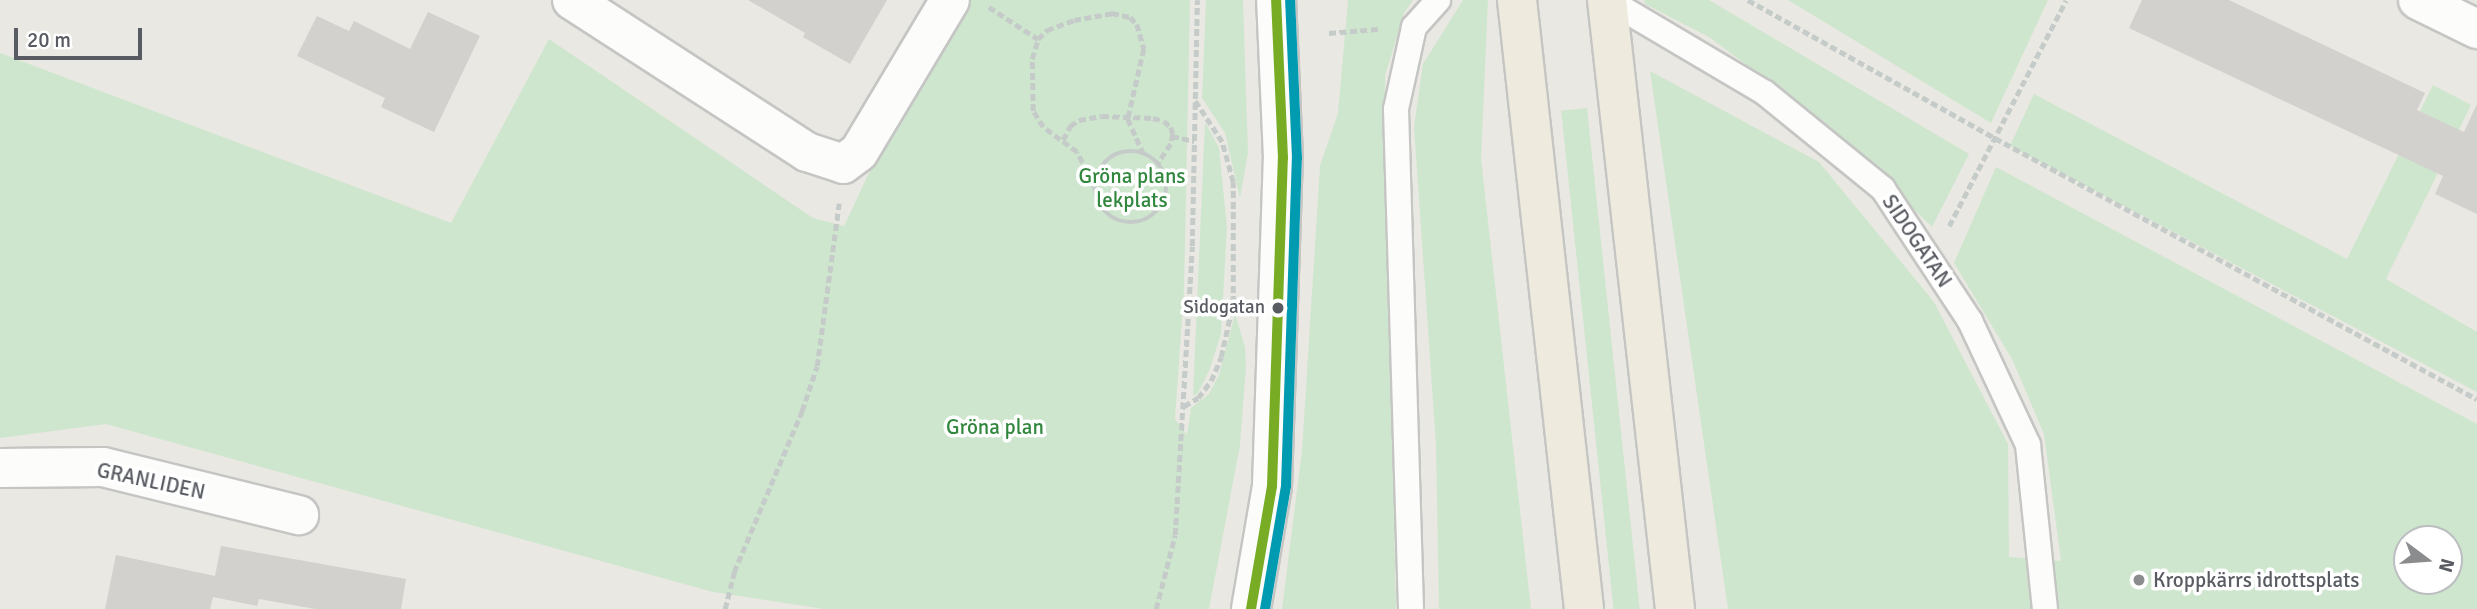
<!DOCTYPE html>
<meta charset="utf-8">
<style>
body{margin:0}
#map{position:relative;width:2477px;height:609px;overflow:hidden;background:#e9e8e2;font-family:Signika,sans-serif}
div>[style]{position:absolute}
.green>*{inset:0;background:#cfe6ce;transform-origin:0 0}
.building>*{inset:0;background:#d2d1cd}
.path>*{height:4.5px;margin-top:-2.25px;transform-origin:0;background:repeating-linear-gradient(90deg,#c5cbc8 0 7px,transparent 0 10.5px)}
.path>.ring{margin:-2.25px;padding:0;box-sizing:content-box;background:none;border:4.5px solid #c5cbc8;border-radius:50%}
.roads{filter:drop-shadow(2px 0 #c5c6c4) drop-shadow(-2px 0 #c5c6c4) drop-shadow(0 2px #c5c6c4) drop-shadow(0 -2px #c5c6c4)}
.lane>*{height:24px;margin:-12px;padding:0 12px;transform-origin:12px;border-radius:12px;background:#fcfcfb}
.street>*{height:38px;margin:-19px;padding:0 19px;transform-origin:19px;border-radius:19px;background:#fcfcfb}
.secondary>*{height:38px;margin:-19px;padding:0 19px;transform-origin:19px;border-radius:19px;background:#fcfcfb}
.highway>*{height:38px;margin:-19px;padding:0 19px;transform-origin:19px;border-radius:19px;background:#eeebde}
.bus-1>*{height:10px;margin:-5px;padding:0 5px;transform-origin:5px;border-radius:5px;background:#77ac24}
.bus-2>*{height:10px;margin:-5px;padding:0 5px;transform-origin:5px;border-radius:5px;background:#009ab1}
.dots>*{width:19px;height:19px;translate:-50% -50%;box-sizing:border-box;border:4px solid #fff;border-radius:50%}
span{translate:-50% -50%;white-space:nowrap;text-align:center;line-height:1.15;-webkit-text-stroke:7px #fff;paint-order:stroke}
.bus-label{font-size:19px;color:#585b61}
.right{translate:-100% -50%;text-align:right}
.park-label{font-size:21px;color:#31873d}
.street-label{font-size:21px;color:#585b61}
.poi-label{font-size:21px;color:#585b61}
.left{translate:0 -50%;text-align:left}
.north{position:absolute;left:2393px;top:525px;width:70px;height:70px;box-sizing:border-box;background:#fff;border:2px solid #bcbdc0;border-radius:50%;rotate:106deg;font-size:19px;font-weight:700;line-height:28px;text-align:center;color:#585b61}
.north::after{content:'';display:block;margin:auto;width:24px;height:32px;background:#8b8c8e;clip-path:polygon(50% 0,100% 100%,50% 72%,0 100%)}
.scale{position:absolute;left:14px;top:28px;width:128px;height:32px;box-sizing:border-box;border:4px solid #585b61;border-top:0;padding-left:9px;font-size:21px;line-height:24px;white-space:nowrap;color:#585b61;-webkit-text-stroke:5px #fff;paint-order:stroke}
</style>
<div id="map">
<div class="green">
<div style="clip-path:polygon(971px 0,1190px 0,1184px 290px,1175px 419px,1187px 435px,1191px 408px,1209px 394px,1219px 375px,1235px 314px,1245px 347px,1246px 366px,1240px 445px,1209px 609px,824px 609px,713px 592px,106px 424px,0 438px,0 53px,451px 223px,549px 39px,813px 218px,844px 226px,868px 175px)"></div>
<div style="clip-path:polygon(1206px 0,1243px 0,1248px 153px,1240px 198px,1225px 133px,1202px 98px)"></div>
<div style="clip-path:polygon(1348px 0,1413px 0,1404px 13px,1385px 76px,1396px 609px,1282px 609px,1302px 451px,1320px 166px,1338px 113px)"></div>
<div style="clip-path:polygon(1463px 0,1488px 0,1481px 158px,1531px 609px,1439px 609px,1436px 445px,1414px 127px,1423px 64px)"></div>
<div style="clip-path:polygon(1644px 0,1709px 0,1969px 154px,1932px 227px,1832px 129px,1709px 37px,1645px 4px)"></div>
<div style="clip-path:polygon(1788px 0,2048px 0,1991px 123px)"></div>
<div style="clip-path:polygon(evenodd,1650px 71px,1819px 162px,1934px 302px,2008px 444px,2009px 557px,2061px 561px,2044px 434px,2012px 359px,1954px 263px,1996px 167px,2477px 424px,2477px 609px,1728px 609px,1650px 71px,2407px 539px,2449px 539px,2449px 581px,2407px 581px,2407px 539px)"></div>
<div style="clip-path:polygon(2433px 85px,2471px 105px,2386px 279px,2477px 332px,2477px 392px,2010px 146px,2034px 94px,2347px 259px)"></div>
<div style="left:1587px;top:108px;width:504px;height:26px;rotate:84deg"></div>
<div style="clip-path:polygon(1205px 122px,1219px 148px,1227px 227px,1221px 334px,1209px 371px,1198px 393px,1193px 396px)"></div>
</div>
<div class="building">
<div style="clip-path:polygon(748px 0,887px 0,850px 64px,803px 37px,805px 33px)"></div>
<div style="clip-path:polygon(2142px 0,2229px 0,2425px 93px,2417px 110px,2464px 132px,2477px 104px,2477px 214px,2435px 194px,2443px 176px,2129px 28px)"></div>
<div style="clip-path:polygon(428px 12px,480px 36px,434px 132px,381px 107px,385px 98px,297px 56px,317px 16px,349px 31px,354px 21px,410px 49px)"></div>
<div style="clip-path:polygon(221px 546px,406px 579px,401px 609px,315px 609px,259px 599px,257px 606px,213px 597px,210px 609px,105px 609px,116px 555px,215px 576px)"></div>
</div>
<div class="path">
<div style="left:1748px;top:0;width:283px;rotate:29.2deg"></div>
<div style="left:1995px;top:138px;width:548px;rotate:28.44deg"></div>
<div style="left:989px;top:7px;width:59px;rotate:33.1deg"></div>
<div style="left:1329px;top:33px;width:49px;rotate:-4.7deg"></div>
<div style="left:1172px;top:136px;width:23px;rotate:13deg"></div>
<div style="left:1063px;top:140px;width:16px;rotate:-63deg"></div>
<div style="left:1070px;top:126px;width:11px;rotate:-34deg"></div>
<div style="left:1079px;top:120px;width:23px;rotate:-10deg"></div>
<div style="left:1102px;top:116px;width:51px;rotate:2.2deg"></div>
<div style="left:1153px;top:118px;width:11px;rotate:15deg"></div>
<div style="left:1164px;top:121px;width:9px;rotate:41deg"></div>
<div style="left:1171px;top:127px;width:7px;rotate:74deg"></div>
<div style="left:1173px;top:134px;width:10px;rotate:101deg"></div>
<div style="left:1171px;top:144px;width:23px;rotate:124deg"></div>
<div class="ring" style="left:1095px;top:151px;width:67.5px;height:67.5px"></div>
<div style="left:1096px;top:191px;width:43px;rotate:-116deg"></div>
<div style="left:1077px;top:152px;width:42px;rotate:-143.7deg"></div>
<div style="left:1043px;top:127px;width:19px;rotate:-122deg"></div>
<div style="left:1033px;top:111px;width:52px;rotate:-91.1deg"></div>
<div style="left:1032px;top:59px;width:21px;rotate:-73deg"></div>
<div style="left:1038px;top:39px;width:13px;rotate:-45deg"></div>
<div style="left:1047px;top:30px;width:29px;rotate:-20deg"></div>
<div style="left:1074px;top:20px;width:39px;rotate:-10deg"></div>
<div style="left:1112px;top:13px;width:18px;rotate:13deg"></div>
<div style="left:1130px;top:17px;width:10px;rotate:45deg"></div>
<div style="left:1137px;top:24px;width:26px;rotate:74deg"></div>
<div style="left:1144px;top:49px;width:72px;rotate:102.9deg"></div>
<div style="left:1128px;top:119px;width:37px;rotate:66deg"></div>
<div style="left:1949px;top:226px;width:254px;rotate:-62.6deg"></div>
<div style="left:1184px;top:406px;width:16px;rotate:-30deg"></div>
<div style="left:1198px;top:398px;width:21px;rotate:-53deg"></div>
<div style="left:1211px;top:381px;width:26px;rotate:-67deg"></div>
<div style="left:1221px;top:357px;width:55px;rotate:-77.5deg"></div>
<div style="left:1233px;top:303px;width:121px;rotate:-90deg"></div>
<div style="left:1233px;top:182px;width:41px;rotate:-105.4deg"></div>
<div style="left:1222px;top:142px;width:49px;rotate:-123.4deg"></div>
<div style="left:725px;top:609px;width:38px;rotate:-76deg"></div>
<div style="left:734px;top:572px;width:175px;rotate:-67.1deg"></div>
<div style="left:802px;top:411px;width:47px;rotate:-71.6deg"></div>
<div style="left:817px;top:366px;width:164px;rotate:-82.3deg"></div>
<div style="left:1156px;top:609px;width:76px;rotate:-75.6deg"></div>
<div style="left:1175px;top:535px;width:289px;rotate:-86.6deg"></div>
<div style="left:1192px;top:246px;width:246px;rotate:-88.8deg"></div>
</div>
<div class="roads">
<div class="lane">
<div style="left:1608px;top:0;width:182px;rotate:30.6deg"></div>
<div style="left:1765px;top:93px;width:152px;rotate:39.1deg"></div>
<div style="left:1883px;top:189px;width:158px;rotate:56.6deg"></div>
<div style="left:1970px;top:321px;width:137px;rotate:64.9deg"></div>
<div style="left:2028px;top:445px;width:165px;rotate:84.1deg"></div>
<div style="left:1411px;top:609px;width:500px;rotate:-91.72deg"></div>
<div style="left:1396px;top:109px;width:84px;rotate:-77.6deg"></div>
<div style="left:1414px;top:27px;width:36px;rotate:-48deg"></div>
</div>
<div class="street">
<div style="left:572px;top:0;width:280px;rotate:32.9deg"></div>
<div style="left:807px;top:152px;width:38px;rotate:18deg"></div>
<div style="left:843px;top:164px;width:20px;rotate:-37deg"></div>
<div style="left:859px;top:152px;width:177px;rotate:-59.1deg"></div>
<div style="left:2418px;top:0;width:66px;rotate:26.2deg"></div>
<div style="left:0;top:468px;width:103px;rotate:-0.6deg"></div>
<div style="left:103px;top:467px;width:202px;rotate:13.8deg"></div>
</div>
<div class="secondary">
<div style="left:1251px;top:609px;width:125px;rotate:-80.3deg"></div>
<div style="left:1272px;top:486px;width:328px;rotate:-88.1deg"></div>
<div style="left:1283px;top:158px;width:158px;rotate:-92.5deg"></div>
</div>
<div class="highway">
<div style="left:1517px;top:0;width:613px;rotate:83.72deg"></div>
<div style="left:1607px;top:0;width:613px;rotate:83.63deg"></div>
</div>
</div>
<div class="bus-1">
<div style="left:1251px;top:609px;width:125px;rotate:-80.3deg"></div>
<div style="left:1272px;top:486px;width:328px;rotate:-88.1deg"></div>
<div style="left:1283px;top:158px;width:158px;rotate:-92.5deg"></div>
</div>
<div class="bus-2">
<div style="left:1265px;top:609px;width:125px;rotate:-80.3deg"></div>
<div style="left:1286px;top:486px;width:328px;rotate:-88.1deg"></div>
<div style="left:1297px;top:158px;width:158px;rotate:-92.5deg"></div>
</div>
<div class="dots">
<div style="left:1278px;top:308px;background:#585b61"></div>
<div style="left:2139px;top:580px;background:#8b8c8e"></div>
</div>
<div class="bus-label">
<span class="right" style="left:1265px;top:308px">Sidogatan</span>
</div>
<div class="park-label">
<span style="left:1132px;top:188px">Gröna plans<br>lekplats</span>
<span style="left:995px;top:427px">Gröna plan</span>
</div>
<div class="street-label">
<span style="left:1917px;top:241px;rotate:56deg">SIDOGATAN</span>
<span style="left:151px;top:481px;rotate:12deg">GRANLIDEN</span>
</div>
<div class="poi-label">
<span class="left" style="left:2153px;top:580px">Kroppkärrs idrottsplats</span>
</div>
<div class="north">N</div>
<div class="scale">20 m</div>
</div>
